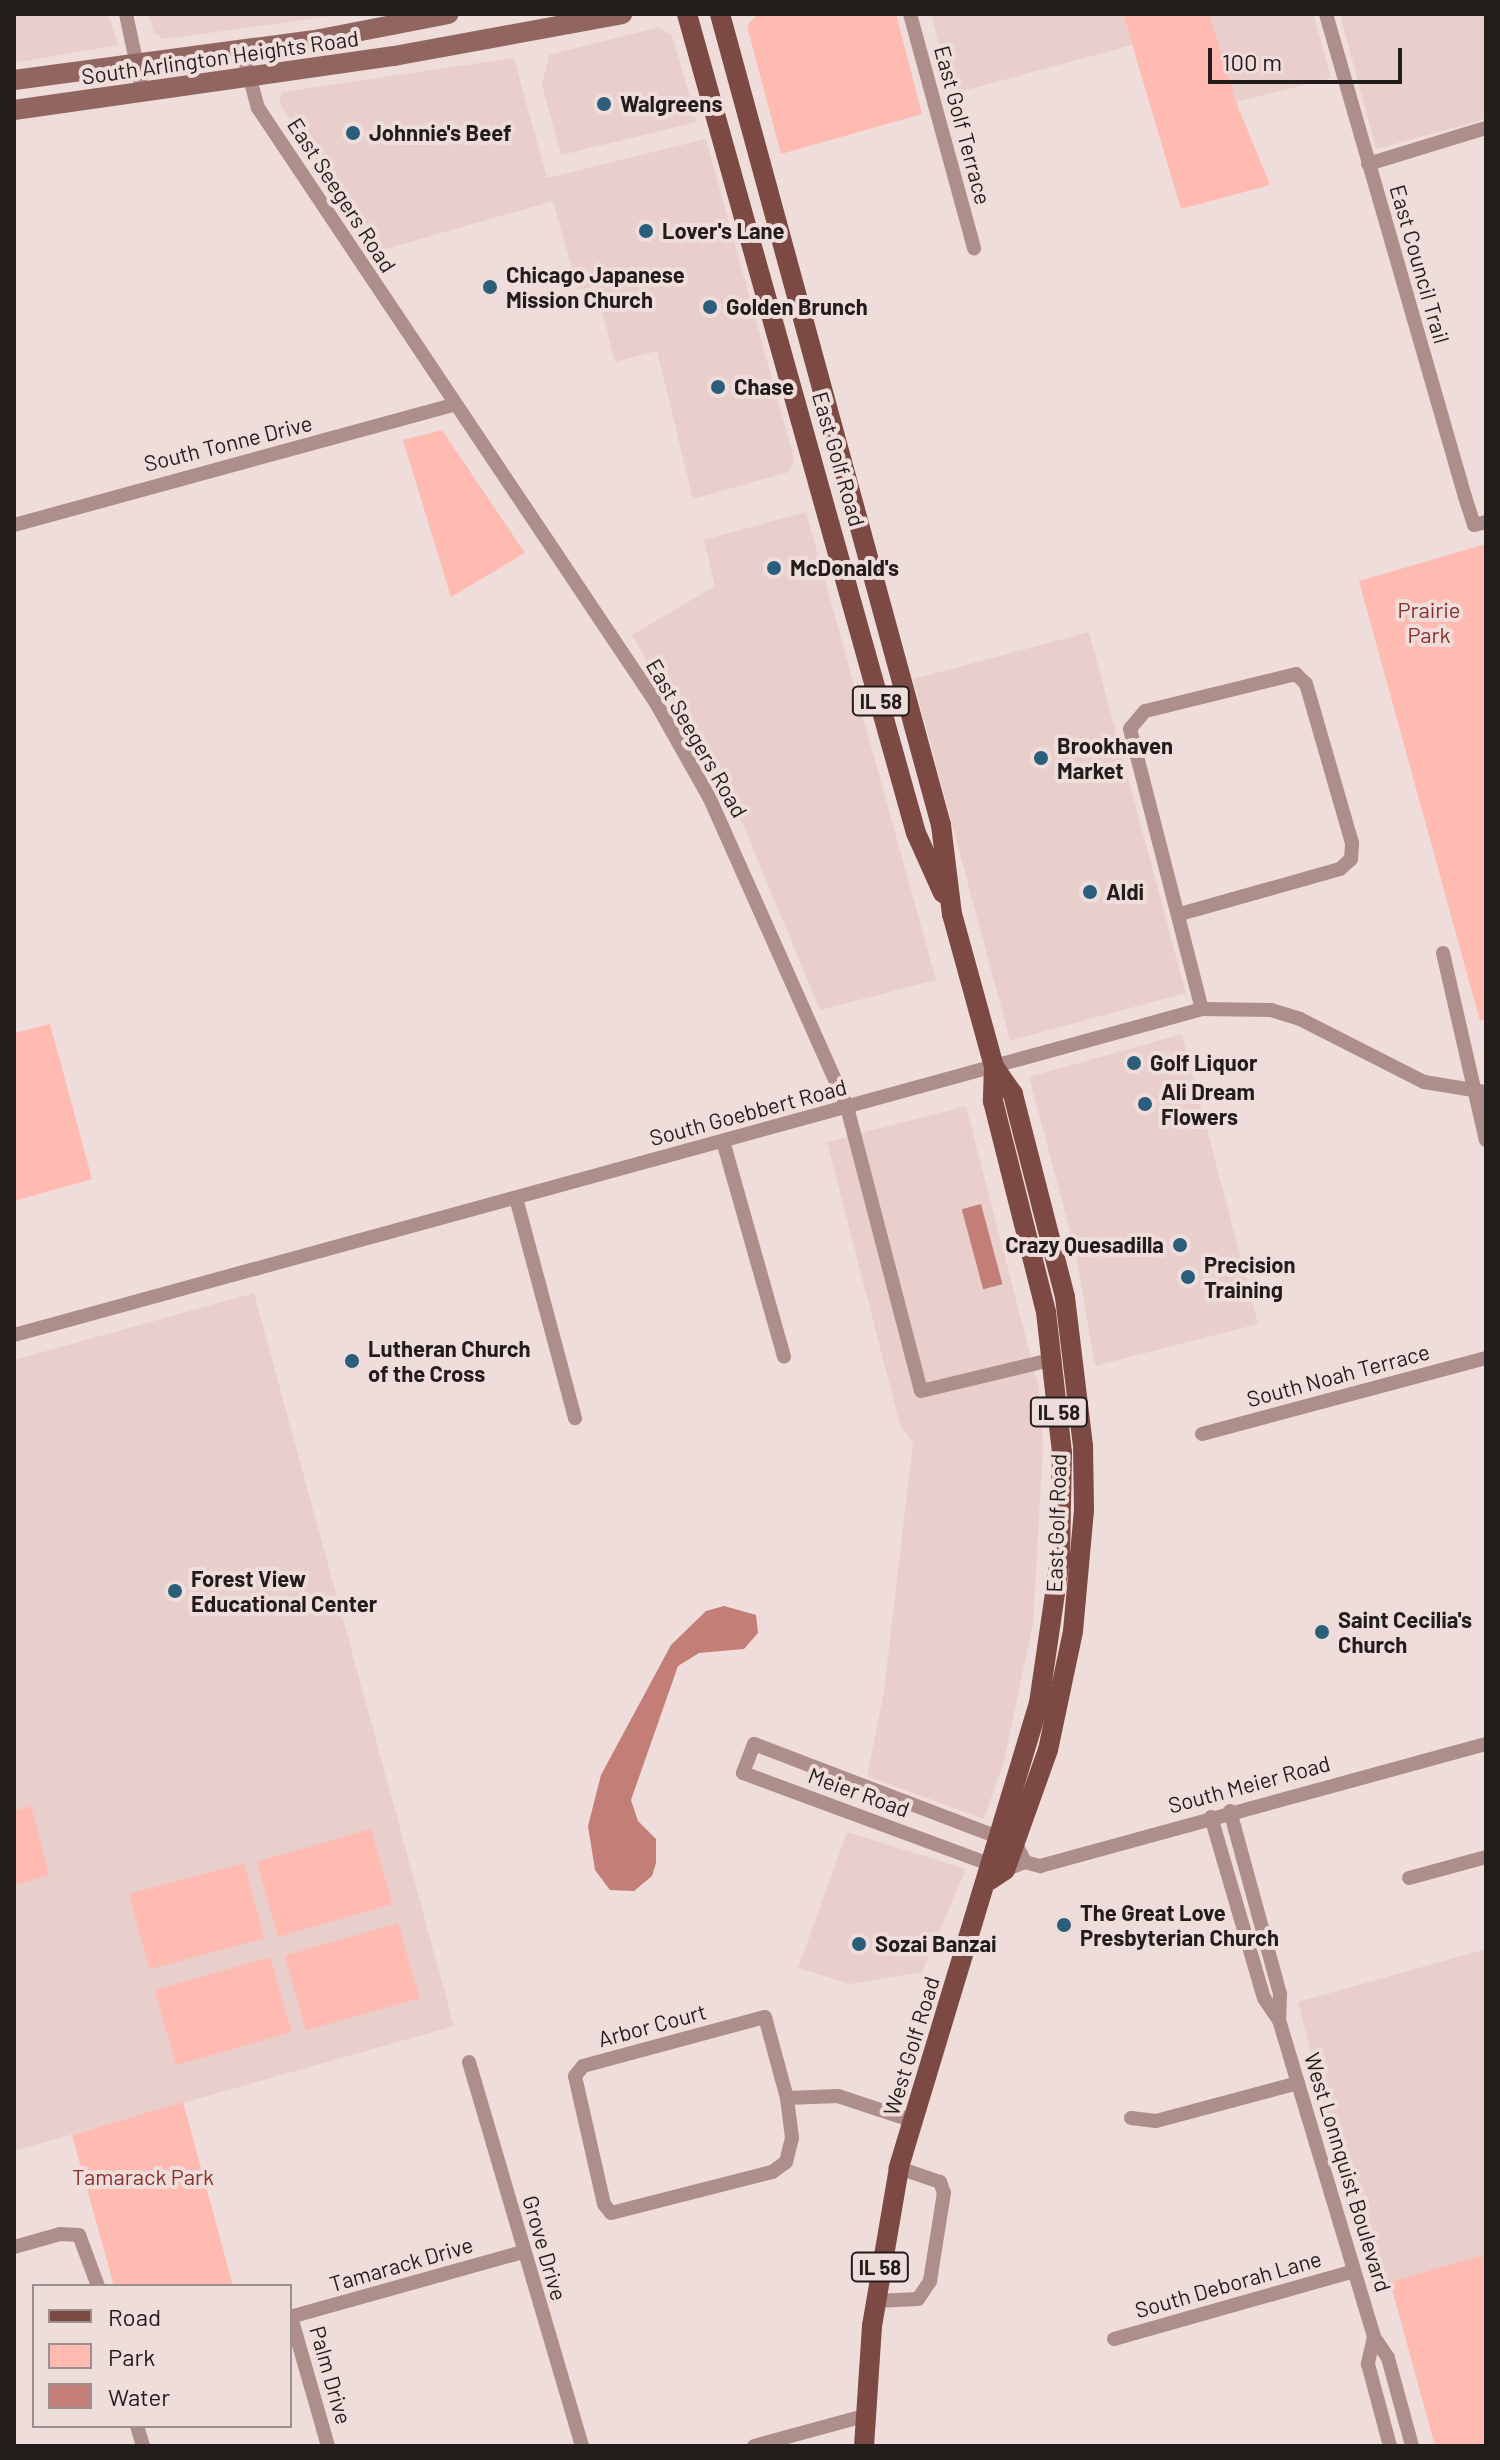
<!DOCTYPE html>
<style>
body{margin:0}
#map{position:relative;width:1500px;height:2460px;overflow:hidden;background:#eeddda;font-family:Barlow,sans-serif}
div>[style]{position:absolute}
.built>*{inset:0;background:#e9cfcc;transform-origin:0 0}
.green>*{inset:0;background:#ffbab1;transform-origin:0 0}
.water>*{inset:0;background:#c37f77;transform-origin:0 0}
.street>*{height:14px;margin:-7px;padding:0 7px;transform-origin:7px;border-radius:7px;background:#ad8e8a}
.secondary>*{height:20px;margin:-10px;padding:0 10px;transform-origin:10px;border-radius:10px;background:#926660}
.primary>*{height:20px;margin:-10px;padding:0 10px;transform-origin:10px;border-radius:10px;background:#7d4943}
.dots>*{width:22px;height:22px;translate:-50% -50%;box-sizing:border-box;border:4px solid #eeddda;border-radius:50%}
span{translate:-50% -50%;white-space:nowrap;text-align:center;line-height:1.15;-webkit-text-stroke:8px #eeddda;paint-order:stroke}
.shield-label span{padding:2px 6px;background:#eeddda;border:2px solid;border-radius:6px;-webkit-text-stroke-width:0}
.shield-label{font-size:20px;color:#221c1b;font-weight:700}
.street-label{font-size:22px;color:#221c1b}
.poi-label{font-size:22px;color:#221c1b;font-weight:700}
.left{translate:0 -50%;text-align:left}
.right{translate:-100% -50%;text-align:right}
.park-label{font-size:22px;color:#85322b}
.frame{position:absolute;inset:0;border:16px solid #221c1b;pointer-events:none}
.legend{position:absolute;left:32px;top:2284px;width:260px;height:144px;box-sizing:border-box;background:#eeddda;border:2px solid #9c908e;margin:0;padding:10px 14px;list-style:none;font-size:24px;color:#221c1b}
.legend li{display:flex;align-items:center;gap:16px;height:40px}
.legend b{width:40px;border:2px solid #9c908e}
.scale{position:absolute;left:1208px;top:48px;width:194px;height:36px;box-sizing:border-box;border:4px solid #221c1b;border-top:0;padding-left:10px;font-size:24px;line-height:28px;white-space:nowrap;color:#221c1b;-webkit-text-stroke:6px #eeddda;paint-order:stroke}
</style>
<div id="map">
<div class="built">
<div style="clip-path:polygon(14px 14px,108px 14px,118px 45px,14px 63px)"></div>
<div style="clip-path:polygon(148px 14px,348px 14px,164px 39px,154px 33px)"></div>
<div style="clip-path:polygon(931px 14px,1123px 14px,1132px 45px,952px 94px)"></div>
<div style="clip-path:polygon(1209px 14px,1313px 14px,1331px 78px,1236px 102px)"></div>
<div style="clip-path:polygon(1340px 14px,1486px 14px,1486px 119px,1376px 149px)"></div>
<div style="clip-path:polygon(659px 27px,672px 36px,697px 122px,561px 155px,542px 85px,549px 55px)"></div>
<div style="clip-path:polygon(514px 58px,547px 178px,706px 139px,794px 459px,789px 472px,693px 499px,657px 351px,615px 362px,596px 286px,578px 290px,553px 201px,375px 252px,279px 102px,282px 92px)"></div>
<div style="clip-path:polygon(806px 512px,936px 980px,820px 1010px,743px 825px,632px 635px,715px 586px,704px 540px)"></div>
<div style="left:1089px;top:632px;width:374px;height:182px;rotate:75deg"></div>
<div style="clip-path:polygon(1182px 1034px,1258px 1324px,1095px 1366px,1075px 1250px,1029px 1077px)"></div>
<div style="clip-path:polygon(966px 1106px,1039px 1389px,1043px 1448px,1033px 1624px,1004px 1761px,984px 1819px,867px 1776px,884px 1691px,913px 1442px,900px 1425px,827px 1142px)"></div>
<div style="clip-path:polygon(254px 1293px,454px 2026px,14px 2151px,14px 1360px)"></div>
<div style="clip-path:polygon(847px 1832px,966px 1869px,922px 1972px,850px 1984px,798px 1968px)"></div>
<div style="clip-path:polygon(1486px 1949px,1486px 2254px,1370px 2288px,1298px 2002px)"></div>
</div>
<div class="green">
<div style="clip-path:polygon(757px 14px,896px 14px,922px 114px,781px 154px,747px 26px)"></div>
<div style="clip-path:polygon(1123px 14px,1209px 14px,1236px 102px,1270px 185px,1181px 209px)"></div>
<div style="clip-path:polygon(442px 430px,525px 553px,451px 597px,403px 440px)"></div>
<div style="clip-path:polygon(1486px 544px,1486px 1019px,1480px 1021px,1359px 581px)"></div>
<div style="clip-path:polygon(50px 1024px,92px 1179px,14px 1201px,14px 1033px)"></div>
<div style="clip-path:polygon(31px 1806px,49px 1875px,14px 1885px,14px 1811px)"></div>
<div style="left:371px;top:1829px;width:78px;height:119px;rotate:74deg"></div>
<div style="left:244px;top:1863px;width:78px;height:119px;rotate:75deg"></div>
<div style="left:398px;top:1923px;width:78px;height:118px;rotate:74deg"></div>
<div style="left:270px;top:1957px;width:78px;height:120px;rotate:74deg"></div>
<div style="clip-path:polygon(183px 2102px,233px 2286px,114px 2286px,72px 2135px)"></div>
<div style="clip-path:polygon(1486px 2254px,1486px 2446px,1435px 2446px,1390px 2282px)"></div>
</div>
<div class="water">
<div style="left:981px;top:1204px;width:83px;height:20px;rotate:75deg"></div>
<div style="clip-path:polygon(724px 1606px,756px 1615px,758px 1633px,744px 1649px,699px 1653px,678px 1666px,631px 1800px,638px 1821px,656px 1839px,656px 1863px,652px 1876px,634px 1891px,610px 1890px,595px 1870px,588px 1826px,601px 1775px,671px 1645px,706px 1611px)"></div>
</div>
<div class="street">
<div style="left:126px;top:14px;width:81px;rotate:77.9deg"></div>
<div style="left:910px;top:14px;width:243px;rotate:74.7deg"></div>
<div style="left:1326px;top:14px;width:503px;rotate:73.94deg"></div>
<div style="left:1465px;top:497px;width:29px;rotate:72deg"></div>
<div style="left:1474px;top:525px;width:12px;rotate:-14deg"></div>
<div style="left:242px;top:50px;width:60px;rotate:74.6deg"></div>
<div style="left:258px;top:108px;width:716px;rotate:56.22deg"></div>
<div style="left:656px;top:703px;width:110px;rotate:60.6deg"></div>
<div style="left:710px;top:799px;width:337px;rotate:66deg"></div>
<div style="left:847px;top:1107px;width:293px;rotate:75.4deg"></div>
<div style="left:921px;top:1391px;width:137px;rotate:-13.5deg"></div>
<div style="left:1368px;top:164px;width:123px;rotate:-17deg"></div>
<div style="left:14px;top:525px;width:455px;rotate:-15.3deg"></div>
<div style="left:1180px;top:914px;width:166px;rotate:-15.7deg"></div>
<div style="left:1340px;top:869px;width:15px;rotate:-42deg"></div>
<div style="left:1351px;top:859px;width:16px;rotate:-86deg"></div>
<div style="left:1352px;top:843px;width:166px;rotate:-106.1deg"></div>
<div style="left:1306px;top:684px;width:14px;rotate:-135deg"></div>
<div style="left:1296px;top:674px;width:155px;rotate:166.2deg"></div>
<div style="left:1145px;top:711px;width:23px;rotate:130deg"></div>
<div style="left:1130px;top:729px;width:289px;rotate:75.6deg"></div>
<div style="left:1443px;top:953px;width:192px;rotate:77.1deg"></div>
<div style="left:723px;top:1141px;width:224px;rotate:74.2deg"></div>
<div style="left:516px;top:1198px;width:228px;rotate:75deg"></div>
<div style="left:14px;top:1335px;width:1232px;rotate:-15.34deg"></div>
<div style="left:1202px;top:1009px;width:69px;rotate:0.8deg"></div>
<div style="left:1271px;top:1010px;width:30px;rotate:17deg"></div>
<div style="left:1300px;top:1019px;width:139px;rotate:26.9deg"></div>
<div style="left:1424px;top:1082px;width:63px;rotate:9.2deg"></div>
<div style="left:1202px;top:1434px;width:294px;rotate:-15deg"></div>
<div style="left:1230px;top:1811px;width:190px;rotate:74.7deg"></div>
<div style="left:1280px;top:1994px;width:26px;rotate:92deg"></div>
<div style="left:1279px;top:2020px;width:331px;rotate:73.3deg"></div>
<div style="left:1374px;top:2337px;width:25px;rotate:56deg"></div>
<div style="left:1388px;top:2358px;width:91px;rotate:74.7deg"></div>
<div style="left:1211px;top:1817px;width:189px;rotate:73.7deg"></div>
<div style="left:1264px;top:1998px;width:27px;rotate:56deg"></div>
<div style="left:1025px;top:1862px;width:20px;rotate:-117deg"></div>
<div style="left:1016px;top:1844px;width:280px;rotate:-159.1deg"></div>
<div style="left:754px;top:1744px;width:31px;rotate:111deg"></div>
<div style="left:743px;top:1773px;width:279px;rotate:20.3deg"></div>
<div style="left:1005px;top:1870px;width:22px;rotate:-22deg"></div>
<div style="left:1025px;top:1862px;width:16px;rotate:15deg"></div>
<div style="left:1040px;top:1866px;width:462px;rotate:-15.3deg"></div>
<div style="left:1409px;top:1878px;width:80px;rotate:-15.3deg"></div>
<div style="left:765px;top:2017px;width:84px;rotate:74.8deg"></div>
<div style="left:787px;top:2098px;width:40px;rotate:82.9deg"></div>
<div style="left:792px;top:2138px;width:25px;rotate:104deg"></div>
<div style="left:786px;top:2162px;width:17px;rotate:144deg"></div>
<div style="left:772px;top:2172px;width:166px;rotate:165.7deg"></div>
<div style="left:611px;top:2213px;width:11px;rotate:-128deg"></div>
<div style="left:604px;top:2204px;width:131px;rotate:-102.8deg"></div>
<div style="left:575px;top:2076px;width:13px;rotate:-51deg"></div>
<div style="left:583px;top:2066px;width:188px;rotate:-15.1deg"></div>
<div style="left:469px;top:2062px;width:400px;rotate:73.6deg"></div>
<div style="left:787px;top:2098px;width:51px;rotate:-2.2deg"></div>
<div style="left:838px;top:2096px;width:79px;rotate:18.4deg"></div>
<div style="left:1131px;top:2118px;width:25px;rotate:7deg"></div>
<div style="left:1156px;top:2121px;width:147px;rotate:-15deg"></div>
<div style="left:14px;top:2247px;width:48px;rotate:-15.8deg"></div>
<div style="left:60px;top:2234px;width:19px;rotate:3deg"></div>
<div style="left:79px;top:2235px;width:54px;rotate:69.6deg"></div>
<div style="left:876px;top:2301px;width:42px;rotate:-2.7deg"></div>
<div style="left:918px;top:2299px;width:22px;rotate:-56deg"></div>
<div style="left:930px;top:2281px;width:89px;rotate:-81deg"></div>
<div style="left:944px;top:2193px;width:12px;rotate:-110deg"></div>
<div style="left:940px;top:2182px;width:43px;rotate:-161.1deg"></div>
<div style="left:290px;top:2317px;width:242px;rotate:-15.6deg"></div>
<div style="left:291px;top:2317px;width:134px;rotate:74deg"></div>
<div style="left:1374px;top:2337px;width:28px;rotate:103deg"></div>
<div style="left:1368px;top:2364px;width:85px;rotate:75deg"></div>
<div style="left:1114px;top:2339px;width:249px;rotate:-15.8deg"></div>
<div style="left:137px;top:2426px;width:21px;rotate:73deg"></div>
<div style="left:754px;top:2446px;width:114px;rotate:-15.3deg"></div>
</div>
<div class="secondary">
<div style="left:14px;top:80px;width:309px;rotate:-7.6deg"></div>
<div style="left:320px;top:39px;width:131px;rotate:-11deg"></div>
<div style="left:14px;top:110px;width:384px;rotate:-8.1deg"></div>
<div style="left:394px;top:56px;width:232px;rotate:-10.4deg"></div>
</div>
<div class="primary">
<div style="left:687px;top:14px;width:850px;rotate:74.38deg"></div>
<div style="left:916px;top:833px;width:66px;rotate:65.8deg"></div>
<div style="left:720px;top:14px;width:841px;rotate:74.76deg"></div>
<div style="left:941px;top:825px;width:90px;rotate:83deg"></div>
<div style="left:952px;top:914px;width:159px;rotate:74.6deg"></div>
<div style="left:994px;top:1067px;width:34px;rotate:92deg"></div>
<div style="left:993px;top:1101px;width:218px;rotate:75.9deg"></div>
<div style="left:1046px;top:1312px;width:141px;rotate:83.5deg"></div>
<div style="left:1062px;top:1452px;width:107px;rotate:91.1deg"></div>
<div style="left:1060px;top:1559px;width:146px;rotate:98.3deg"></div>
<div style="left:1039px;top:1703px;width:486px;rotate:106.8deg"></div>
<div style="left:899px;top:2168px;width:160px;rotate:99.7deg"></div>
<div style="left:872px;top:2326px;width:120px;rotate:93.8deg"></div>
<div style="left:990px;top:1880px;width:18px;rotate:-34deg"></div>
<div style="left:1005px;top:1870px;width:127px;rotate:-70.3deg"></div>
<div style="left:1048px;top:1750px;width:122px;rotate:-78.1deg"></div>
<div style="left:1073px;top:1631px;width:122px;rotate:-84.8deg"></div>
<div style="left:1084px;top:1509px;width:63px;rotate:-90.9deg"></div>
<div style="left:1083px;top:1446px;width:150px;rotate:-96.9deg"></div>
<div style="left:1065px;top:1297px;width:210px;rotate:-104.4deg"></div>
<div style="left:1013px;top:1094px;width:33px;rotate:-125deg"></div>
</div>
<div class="dots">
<div style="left:604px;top:104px;background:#2b5e7b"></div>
<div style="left:353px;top:133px;background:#2b5e7b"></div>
<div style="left:646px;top:231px;background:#2b5e7b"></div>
<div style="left:490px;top:287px;background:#2b5e7b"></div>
<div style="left:710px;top:307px;background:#2b5e7b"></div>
<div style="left:718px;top:387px;background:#2b5e7b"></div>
<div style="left:774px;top:568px;background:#2b5e7b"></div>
<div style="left:1041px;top:758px;background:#2b5e7b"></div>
<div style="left:1090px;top:892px;background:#2b5e7b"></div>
<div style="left:1134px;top:1063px;background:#2b5e7b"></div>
<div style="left:1145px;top:1104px;background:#2b5e7b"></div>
<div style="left:1180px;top:1245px;background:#2b5e7b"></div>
<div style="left:1188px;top:1277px;background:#2b5e7b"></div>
<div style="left:352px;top:1361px;background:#2b5e7b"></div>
<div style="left:175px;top:1591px;background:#2b5e7b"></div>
<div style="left:1322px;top:1632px;background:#2b5e7b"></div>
<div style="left:1064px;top:1925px;background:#2b5e7b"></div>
<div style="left:859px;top:1944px;background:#2b5e7b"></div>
</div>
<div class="shield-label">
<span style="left:881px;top:701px">IL 58</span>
<span style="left:1059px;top:1412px">IL 58</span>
<span style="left:880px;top:2267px">IL 58</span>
</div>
<div class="street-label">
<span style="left:220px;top:57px;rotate:-8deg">South Arlington Heights Road</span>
<span style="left:963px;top:125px;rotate:75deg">East Golf Terrace</span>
<span style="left:342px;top:195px;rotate:57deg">East Seegers Road</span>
<span style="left:1420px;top:264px;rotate:74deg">East Council Trail</span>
<span style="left:228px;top:443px;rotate:-14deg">South Tonne Drive</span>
<span style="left:839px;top:459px;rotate:74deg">East Golf Road</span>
<span style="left:697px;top:738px;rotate:60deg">East Seegers Road</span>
<span style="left:748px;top:1112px;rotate:-15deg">South Goebbert Road</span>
<span style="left:1338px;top:1375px;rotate:-15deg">South Noah Terrace</span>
<span style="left:1056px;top:1523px;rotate:-88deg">East Golf Road</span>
<span style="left:1249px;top:1784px;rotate:-15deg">South Meier Road</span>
<span style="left:859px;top:1792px;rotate:20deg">Meier Road</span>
<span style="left:652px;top:2025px;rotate:-15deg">Arbor Court</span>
<span style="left:911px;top:2046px;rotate:-73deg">West Golf Road</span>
<span style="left:1348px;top:2172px;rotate:73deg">West Lonnquist Boulevard</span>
<span style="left:545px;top:2248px;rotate:74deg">Grove Drive</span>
<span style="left:401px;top:2264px;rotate:-16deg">Tamarack Drive</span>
<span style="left:1228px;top:2284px;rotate:-16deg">South Deborah Lane</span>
<span style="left:331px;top:2375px;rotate:74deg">Palm Drive</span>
</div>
<div class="poi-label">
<span class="left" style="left:620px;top:104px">Walgreens</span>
<span class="left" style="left:369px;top:133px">Johnnie's Beef</span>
<span class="left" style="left:662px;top:231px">Lover's Lane</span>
<span class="left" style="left:506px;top:287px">Chicago Japanese<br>Mission Church</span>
<span class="left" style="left:726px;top:307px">Golden Brunch</span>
<span class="left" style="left:734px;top:387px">Chase</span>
<span class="left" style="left:790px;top:568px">McDonald's</span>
<span class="left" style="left:1057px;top:758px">Brookhaven<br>Market</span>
<span class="left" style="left:1106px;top:892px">Aldi</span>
<span class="left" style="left:1150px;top:1063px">Golf Liquor</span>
<span class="left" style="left:1161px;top:1104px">Ali Dream<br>Flowers</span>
<span class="right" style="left:1164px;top:1245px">Crazy Quesadilla</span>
<span class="left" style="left:1204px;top:1277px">Precision<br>Training</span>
<span class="left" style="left:368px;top:1361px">Lutheran Church<br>of the Cross</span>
<span class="left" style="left:191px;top:1591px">Forest View<br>Educational Center</span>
<span class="left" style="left:1338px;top:1632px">Saint Cecilia's<br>Church</span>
<span class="left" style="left:1080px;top:1925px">The Great Love<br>Presbyterian Church</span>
<span class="left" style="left:875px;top:1944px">Sozai Banzai</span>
</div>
<div class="park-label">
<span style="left:1429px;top:622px">Prairie<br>Park</span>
<span style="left:143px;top:2177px">Tamarack Park</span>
</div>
<div class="frame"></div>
<ul class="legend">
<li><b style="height:10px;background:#7d4943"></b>Road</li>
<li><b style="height:22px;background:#ffbab1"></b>Park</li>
<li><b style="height:22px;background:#c37f77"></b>Water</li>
</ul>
<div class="scale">100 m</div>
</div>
